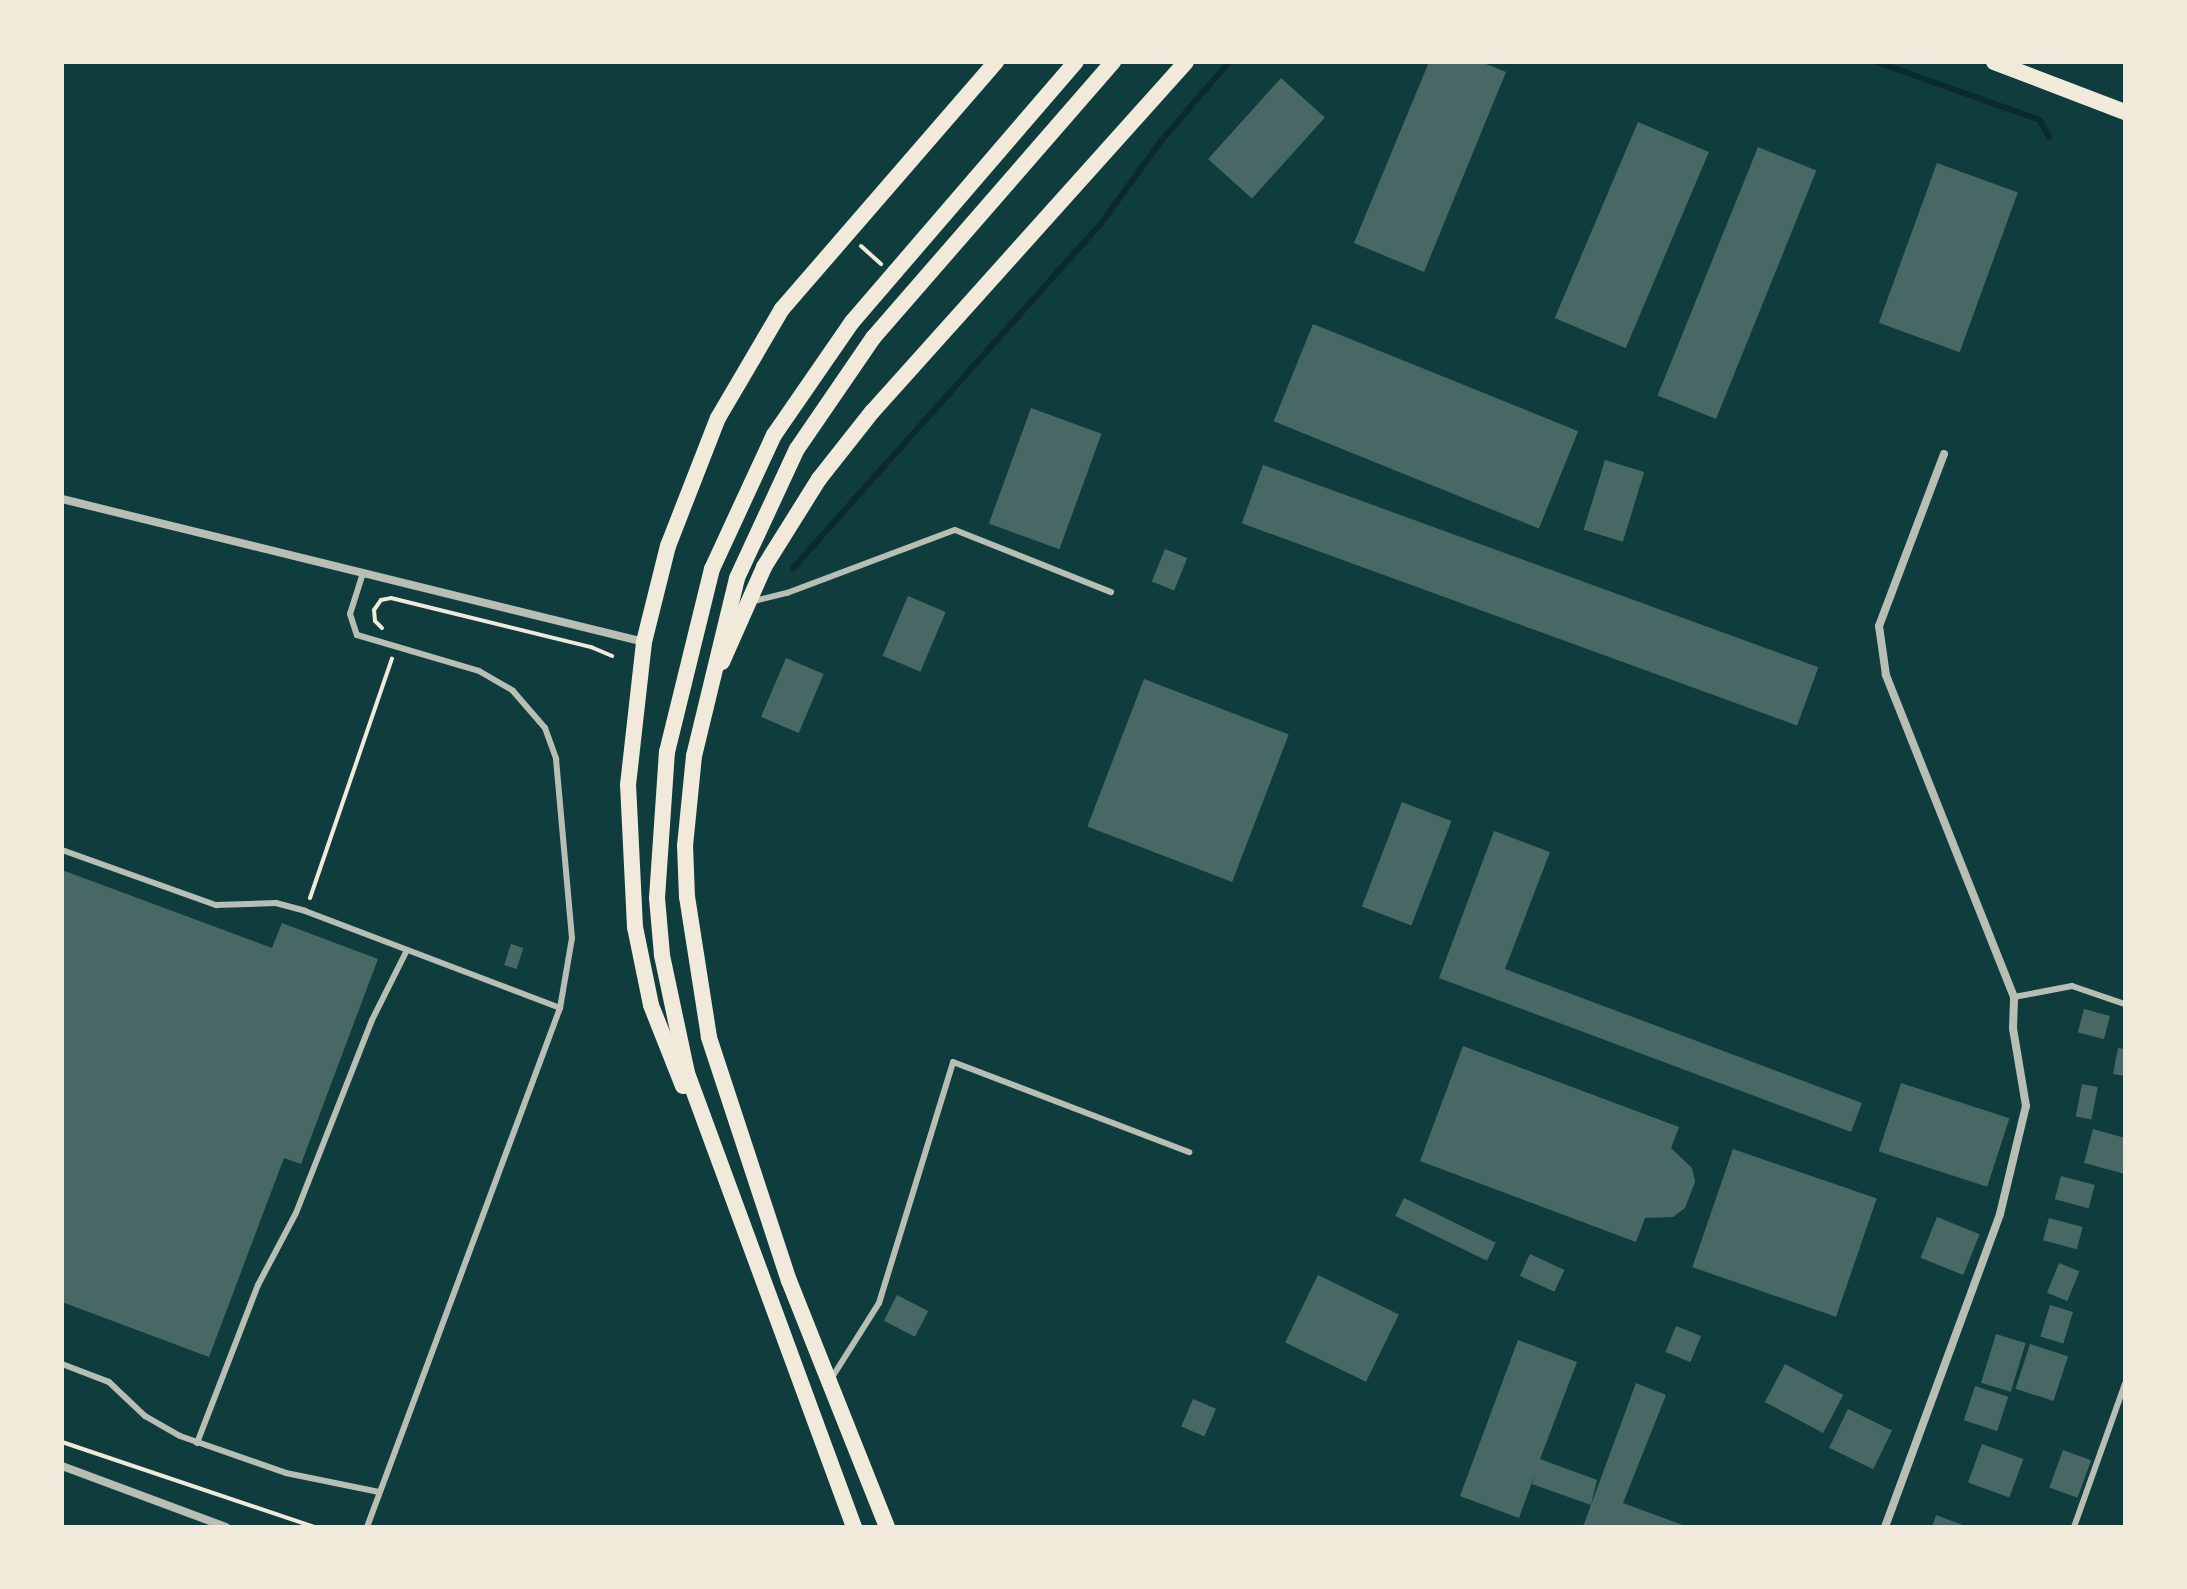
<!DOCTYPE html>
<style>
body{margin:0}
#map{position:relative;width:2187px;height:1589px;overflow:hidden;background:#0f3d3e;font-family:Lato,sans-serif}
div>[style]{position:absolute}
.stream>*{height:6px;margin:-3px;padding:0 3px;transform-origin:3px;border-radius:3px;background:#0a2a2b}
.building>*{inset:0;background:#486865;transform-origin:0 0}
.path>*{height:4px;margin:-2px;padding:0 2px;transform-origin:2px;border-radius:2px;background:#f1e9da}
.service>*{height:6px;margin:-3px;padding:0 3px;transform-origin:3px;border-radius:3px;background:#b8beb3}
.minor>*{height:8px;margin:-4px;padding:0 4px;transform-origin:4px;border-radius:4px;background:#b8beb3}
.secondary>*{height:16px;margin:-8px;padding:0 8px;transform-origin:8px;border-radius:8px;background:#f1e9da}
span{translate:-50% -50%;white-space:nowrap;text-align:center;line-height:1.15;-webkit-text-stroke:7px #f1e9da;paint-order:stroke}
.frame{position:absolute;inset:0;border:64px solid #f1e9da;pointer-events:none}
</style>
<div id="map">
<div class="stream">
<div style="left:1877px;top:62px;width:173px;rotate:19.6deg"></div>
<div style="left:2040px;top:120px;width:19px;rotate:62deg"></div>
<div style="left:793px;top:568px;width:459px;rotate:-48.2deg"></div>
<div style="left:1099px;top:226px;width:105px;rotate:-53.9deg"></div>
<div style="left:1161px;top:141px;width:104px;rotate:-49.3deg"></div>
</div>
<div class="building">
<div style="clip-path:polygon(1429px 62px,1481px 62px,1506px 72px,1424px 272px,1354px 243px)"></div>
<div style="left:1281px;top:78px;width:59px;height:109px;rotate:42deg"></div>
<div style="left:1638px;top:122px;width:77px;height:213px;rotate:23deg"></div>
<div style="left:1758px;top:147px;width:63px;height:268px;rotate:22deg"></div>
<div style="left:1937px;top:163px;width:86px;height:170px;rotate:20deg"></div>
<div style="left:1313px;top:324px;width:286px;height:105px;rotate:22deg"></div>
<div style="left:1031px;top:408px;width:75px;height:123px;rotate:20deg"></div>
<div style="left:1605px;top:460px;width:41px;height:73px;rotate:17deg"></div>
<div style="left:1263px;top:465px;width:591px;height:62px;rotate:20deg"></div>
<div style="left:1165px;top:549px;width:24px;height:35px;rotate:22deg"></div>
<div style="left:908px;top:596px;width:41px;height:65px;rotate:23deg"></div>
<div style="left:786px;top:658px;width:41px;height:64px;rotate:23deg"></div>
<div style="left:1144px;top:679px;width:155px;height:158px;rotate:21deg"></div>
<div style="left:1402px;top:802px;width:53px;height:112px;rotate:21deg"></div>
<div style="clip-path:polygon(1494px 831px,1550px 852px,1505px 969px,1862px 1103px,1851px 1132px,1439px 978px)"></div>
<div style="clip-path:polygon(62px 870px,272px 948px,282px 923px,378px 959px,301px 1164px,284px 1158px,209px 1357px,62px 1302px)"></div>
<div style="left:511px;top:944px;width:13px;height:22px;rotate:18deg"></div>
<div style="left:2084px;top:1009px;width:27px;height:24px;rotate:15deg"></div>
<div style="clip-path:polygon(1463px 1046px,1679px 1127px,1671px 1148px,1692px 1168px,1695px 1182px,1685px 1208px,1673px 1217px,1645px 1218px,1636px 1242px,1420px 1161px)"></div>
<div style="clip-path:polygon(2118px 1048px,2125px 1049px,2125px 1076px,2113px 1074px)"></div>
<div style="left:1901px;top:1083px;width:114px;height:72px;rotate:18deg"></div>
<div style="left:2082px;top:1084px;width:16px;height:33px;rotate:11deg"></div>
<div style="clip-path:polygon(2093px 1129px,2125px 1138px,2125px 1174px,2084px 1163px)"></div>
<div style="left:1733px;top:1149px;width:152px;height:125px;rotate:19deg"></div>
<div style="left:2061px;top:1176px;width:35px;height:24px;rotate:15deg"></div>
<div style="left:1404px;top:1198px;width:102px;height:20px;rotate:26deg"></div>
<div style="left:1937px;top:1217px;width:46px;height:44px;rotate:22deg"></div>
<div style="left:2049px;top:1218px;width:35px;height:23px;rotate:15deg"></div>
<div style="left:1530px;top:1254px;width:38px;height:24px;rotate:25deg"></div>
<div style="left:2059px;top:1263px;width:22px;height:32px;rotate:22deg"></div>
<div style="left:1318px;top:1275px;width:90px;height:75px;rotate:26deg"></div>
<div style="left:897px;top:1295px;width:35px;height:29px;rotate:27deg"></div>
<div style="left:2050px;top:1305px;width:24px;height:33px;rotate:17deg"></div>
<div style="left:1676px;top:1326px;width:27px;height:28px;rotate:22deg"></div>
<div style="left:1996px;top:1334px;width:31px;height:51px;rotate:17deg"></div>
<div style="clip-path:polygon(1518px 1340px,1577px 1362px,1540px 1459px,1597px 1480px,1591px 1505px,1636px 1383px,1666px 1395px,1623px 1503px,1688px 1527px,1583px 1527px,1591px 1505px,1532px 1484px,1535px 1474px,1519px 1518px,1460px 1496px)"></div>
<div style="left:2030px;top:1344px;width:40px;height:47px;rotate:18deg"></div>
<div style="left:1785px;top:1364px;width:66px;height:43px;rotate:28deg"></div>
<div style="left:1975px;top:1386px;width:35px;height:36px;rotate:18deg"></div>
<div style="left:1193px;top:1399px;width:25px;height:30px;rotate:23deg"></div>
<div style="left:1848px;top:1409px;width:49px;height:43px;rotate:26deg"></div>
<div style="left:1982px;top:1444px;width:44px;height:41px;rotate:20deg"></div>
<div style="left:2063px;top:1450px;width:30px;height:40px;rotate:20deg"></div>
<div style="clip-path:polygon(1936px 1515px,1968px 1527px,1932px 1527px)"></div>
</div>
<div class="path">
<div style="left:861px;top:246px;width:27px;rotate:42deg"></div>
<div style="left:382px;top:628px;width:10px;rotate:-135deg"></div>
<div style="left:375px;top:621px;width:11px;rotate:-95deg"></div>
<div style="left:374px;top:610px;width:12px;rotate:-55deg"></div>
<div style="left:381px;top:600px;width:10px;rotate:-11deg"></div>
<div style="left:391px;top:598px;width:206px;rotate:13.8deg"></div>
<div style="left:591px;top:647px;width:23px;rotate:23deg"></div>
<div style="left:310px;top:898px;width:253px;rotate:-71.1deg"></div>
<div style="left:62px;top:1442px;width:266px;rotate:18.6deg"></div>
</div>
<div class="service">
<div style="left:363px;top:573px;width:43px;rotate:107.6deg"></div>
<div style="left:350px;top:614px;width:22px;rotate:72deg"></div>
<div style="left:357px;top:635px;width:127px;rotate:16.4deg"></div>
<div style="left:479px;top:671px;width:39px;rotate:30deg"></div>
<div style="left:513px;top:691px;width:49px;rotate:49.1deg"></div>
<div style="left:545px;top:728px;width:33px;rotate:70deg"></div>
<div style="left:556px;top:759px;width:180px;rotate:84.9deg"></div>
<div style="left:572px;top:938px;width:71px;rotate:99.7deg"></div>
<div style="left:560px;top:1008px;width:554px;rotate:110.4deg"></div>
<div style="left:750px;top:602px;width:38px;rotate:-14deg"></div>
<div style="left:787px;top:593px;width:179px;rotate:-20.6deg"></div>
<div style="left:955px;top:530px;width:168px;rotate:21.7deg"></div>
<div style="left:62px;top:850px;width:164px;rotate:19.7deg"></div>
<div style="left:216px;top:905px;width:60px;rotate:-1.9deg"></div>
<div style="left:276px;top:903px;width:30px;rotate:15deg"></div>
<div style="left:305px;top:911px;width:273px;rotate:20.8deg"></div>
<div style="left:2014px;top:997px;width:59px;rotate:-10.7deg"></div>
<div style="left:2072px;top:986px;width:56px;rotate:18.8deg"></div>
<div style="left:62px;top:1364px;width:50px;rotate:21deg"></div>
<div style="left:109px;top:1382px;width:50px;rotate:43.4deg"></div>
<div style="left:145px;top:1416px;width:40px;rotate:29.7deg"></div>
<div style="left:180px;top:1436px;width:112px;rotate:19.2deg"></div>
<div style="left:286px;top:1473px;width:95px;rotate:11.5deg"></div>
<div style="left:831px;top:1379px;width:90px;rotate:-57.7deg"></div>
<div style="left:879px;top:1303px;width:252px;rotate:-72.9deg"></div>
<div style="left:953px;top:1062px;width:253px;rotate:20.9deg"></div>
<div style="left:197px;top:1443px;width:169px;rotate:-68.9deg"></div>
<div style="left:258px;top:1285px;width:81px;rotate:-62.2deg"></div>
<div style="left:296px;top:1213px;width:207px;rotate:-68.5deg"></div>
<div style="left:372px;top:1020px;width:78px;rotate:-63.4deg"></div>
<div style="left:2074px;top:1527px;width:152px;rotate:-70.4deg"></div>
</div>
<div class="minor">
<div style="left:62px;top:499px;width:599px;rotate:13.8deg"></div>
<div style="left:62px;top:1466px;width:175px;rotate:20.4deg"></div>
<div style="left:1885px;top:1527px;width:333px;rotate:-69.8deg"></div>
<div style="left:2000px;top:1214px;width:111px;rotate:-76.5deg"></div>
<div style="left:2026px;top:1106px;width:79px;rotate:-99.5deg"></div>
<div style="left:2013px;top:1028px;width:31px;rotate:-88deg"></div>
<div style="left:2014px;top:997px;width:347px;rotate:-111.7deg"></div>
<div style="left:1886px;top:675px;width:49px;rotate:-98.1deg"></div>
<div style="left:1879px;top:626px;width:184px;rotate:-69.3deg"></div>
</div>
<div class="secondary">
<div style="left:1994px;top:62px;width:140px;rotate:20.9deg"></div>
<div style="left:722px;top:662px;width:104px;rotate:-66.1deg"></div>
<div style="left:764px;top:567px;width:104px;rotate:-58deg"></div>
<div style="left:819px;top:479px;width:85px;rotate:-51.7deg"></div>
<div style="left:872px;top:412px;width:470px;rotate:-48.1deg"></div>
<div style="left:683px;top:1086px;width:87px;rotate:-111.6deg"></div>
<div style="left:651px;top:1005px;width:80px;rotate:-101.6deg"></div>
<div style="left:635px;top:927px;width:142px;rotate:-92.8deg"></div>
<div style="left:628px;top:785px;width:144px;rotate:-83.6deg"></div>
<div style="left:644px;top:642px;width:99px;rotate:-76deg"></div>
<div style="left:668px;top:546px;width:137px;rotate:-68.7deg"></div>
<div style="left:718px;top:418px;width:126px;rotate:-59.6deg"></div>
<div style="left:782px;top:309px;width:327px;rotate:-49.1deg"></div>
<div style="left:854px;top:1527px;width:484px;rotate:-110.2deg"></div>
<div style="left:687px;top:1073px;width:121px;rotate:-102deg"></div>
<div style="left:662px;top:955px;width:57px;rotate:-95deg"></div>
<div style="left:657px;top:898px;width:146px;rotate:-86.1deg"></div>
<div style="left:667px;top:752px;width:188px;rotate:-76.2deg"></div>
<div style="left:712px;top:569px;width:148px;rotate:-65.2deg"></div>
<div style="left:774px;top:435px;width:137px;rotate:-55.4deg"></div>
<div style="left:852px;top:322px;width:343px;rotate:-49.3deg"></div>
<div style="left:887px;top:1527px;width:265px;rotate:-111.7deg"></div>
<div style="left:789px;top:1281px;width:257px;rotate:-108.2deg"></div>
<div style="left:709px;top:1037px;width:142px;rotate:-98.9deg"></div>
<div style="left:687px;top:897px;width:51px;rotate:-92.2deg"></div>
<div style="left:685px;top:846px;width:90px;rotate:-84.3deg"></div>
<div style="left:694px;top:756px;width:183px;rotate:-76.4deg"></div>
<div style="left:737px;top:578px;width:142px;rotate:-65.1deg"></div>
<div style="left:797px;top:449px;width:135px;rotate:-55.6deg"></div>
<div style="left:873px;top:338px;width:366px;rotate:-49deg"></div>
</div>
<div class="frame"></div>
</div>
